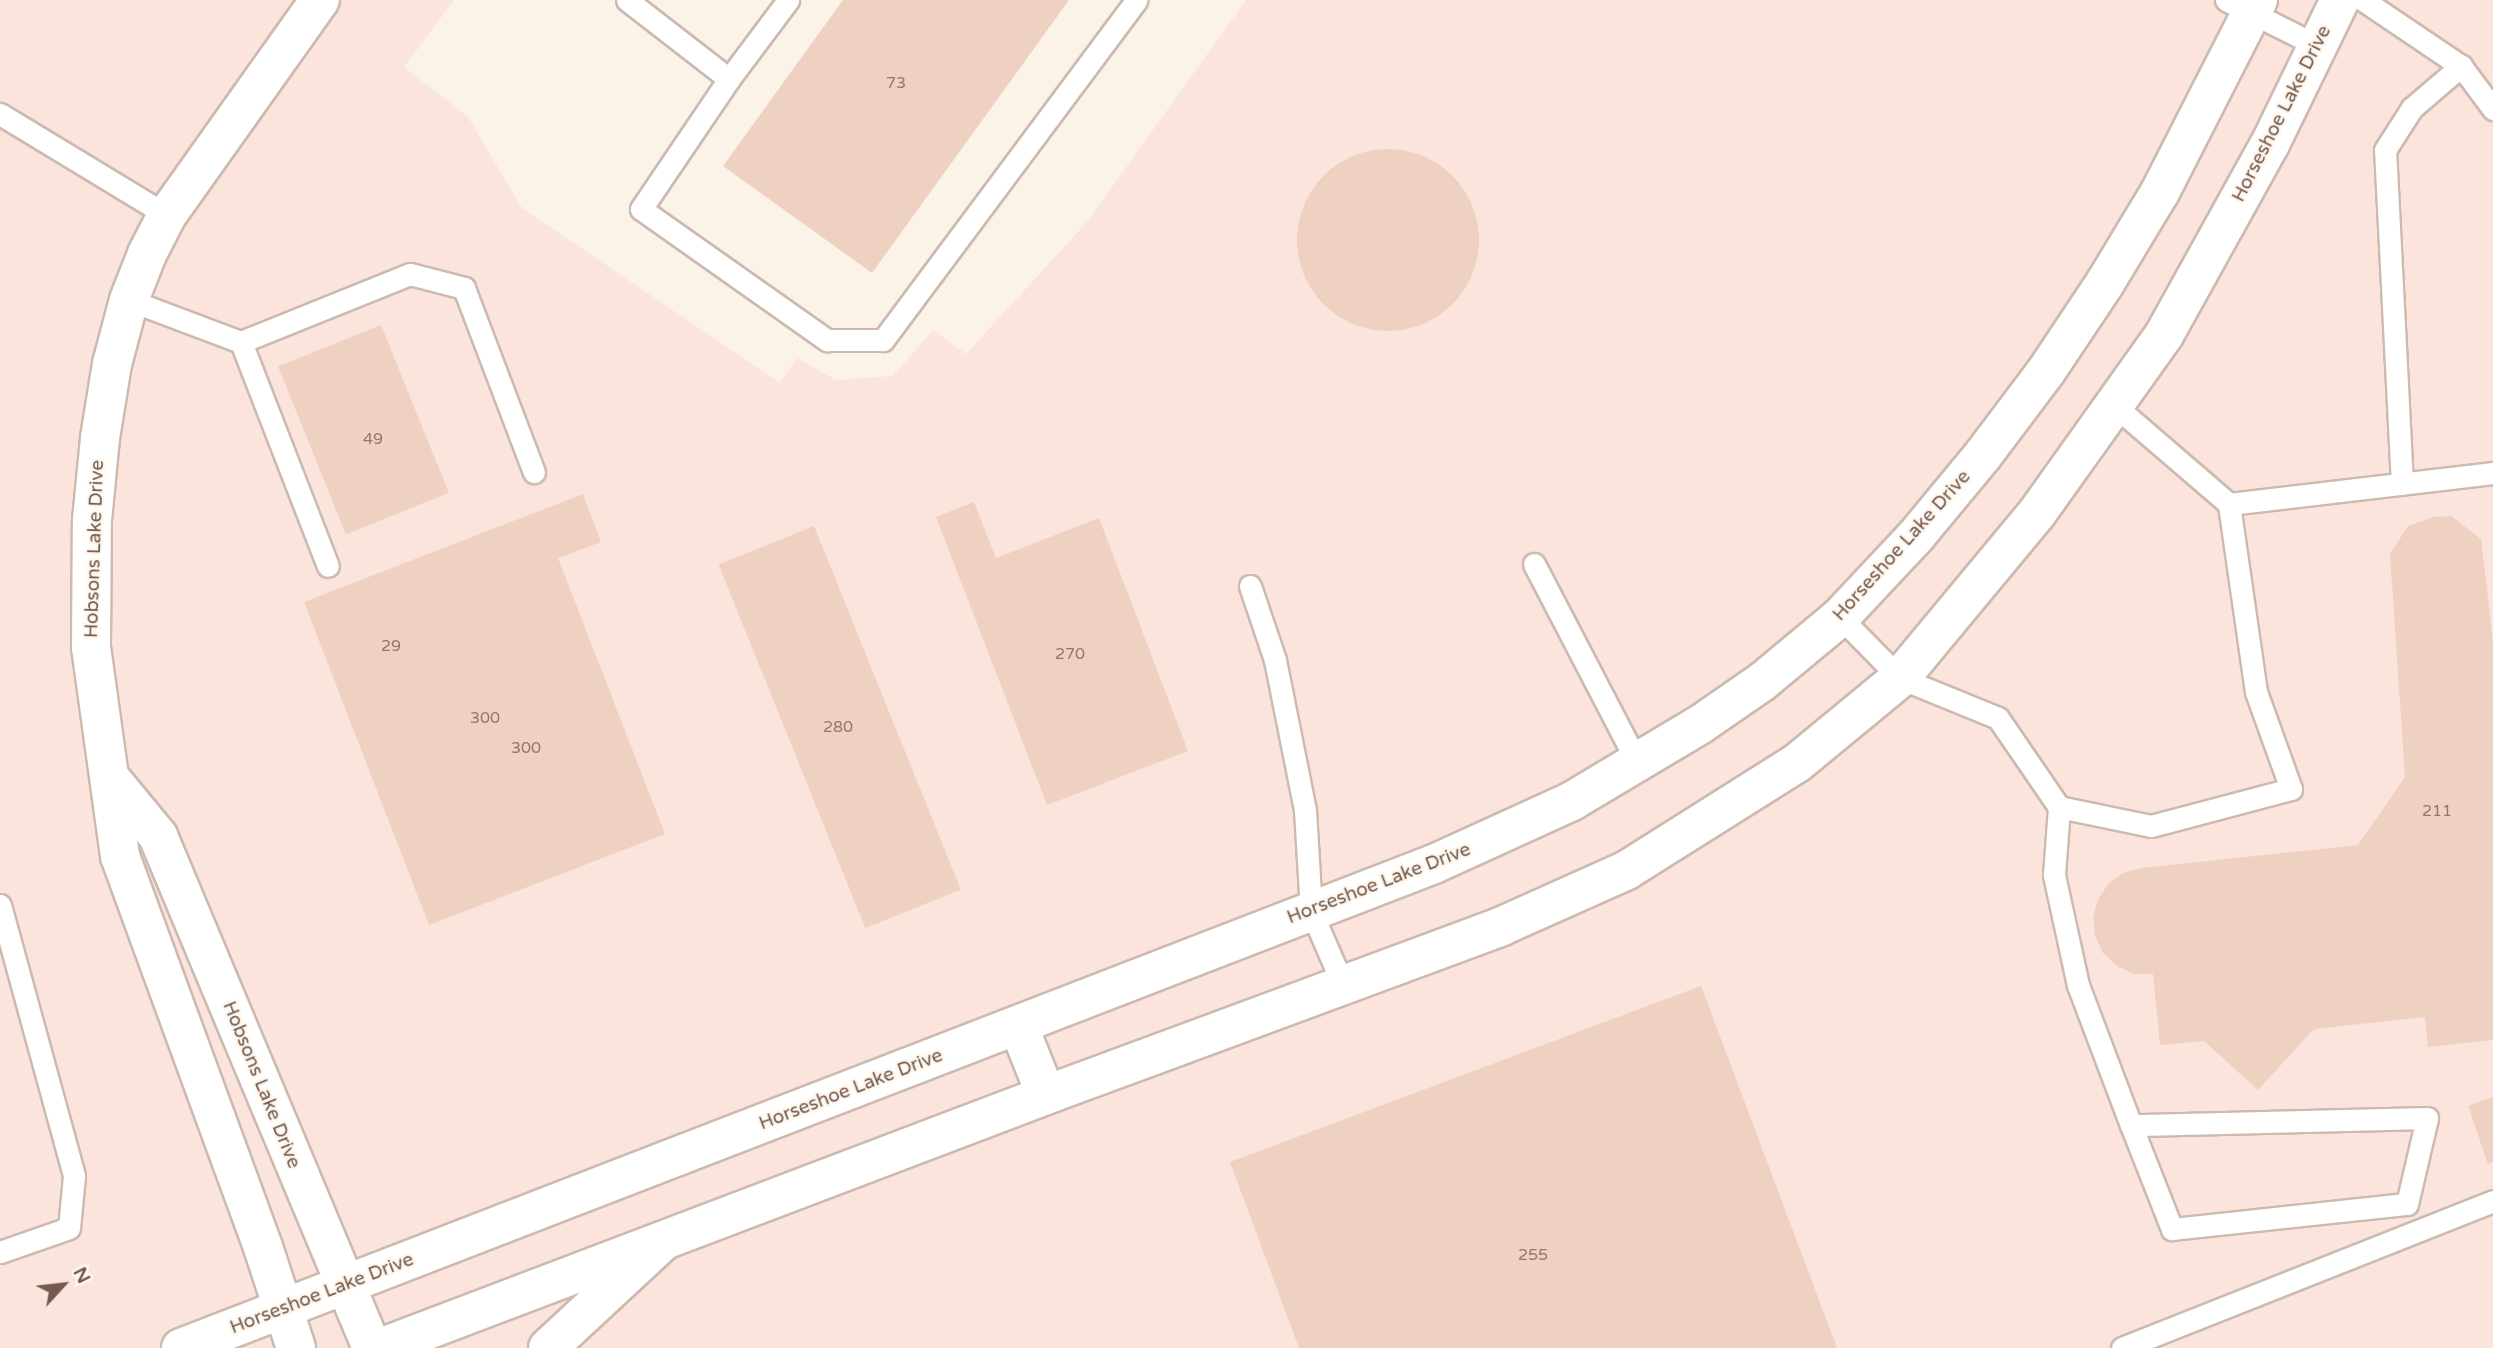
<!DOCTYPE html>
<style>
body{margin:0}
#map{position:relative;width:2493px;height:1348px;overflow:hidden;background:#fbf3e8;font-family:"Varela Round",sans-serif}
div>[style]{position:absolute}
.commercial>*{inset:0;background:#fae4dc}
.building>*{inset:0;background:#eed1c1;transform-origin:0 0}
.round{border-radius:50%}
.roads{filter:drop-shadow(2px 0 #ccbaaf) drop-shadow(-2px 0 #ccbaaf) drop-shadow(0 2px #ccbaaf) drop-shadow(0 -2px #ccbaaf)}
.service>*{height:21px;margin:-10.5px;padding:0 10.5px;transform-origin:10.5px;border-radius:10.5px;background:#fff}
.minor>*{height:38px;margin:-19px;padding:0 19px;transform-origin:19px;border-radius:19px;background:#fff}
.tertiary>*{height:38px;margin:-19px;padding:0 19px;transform-origin:19px;border-radius:19px;background:#fff}
span{translate:-50% -50%;white-space:nowrap;text-align:center;line-height:1.15;-webkit-text-stroke:5px #fef7ee;paint-order:stroke}
.number-label{font-size:16px;color:#92776b}
.number-label span{-webkit-text-stroke-width:0}
.street-label{font-size:19px;color:#73594e}
.north{position:absolute;left:28px;top:1250px;width:70px;height:70px;-webkit-text-stroke:5px #fef7ee;paint-order:stroke;rotate:63deg;font-size:19px;font-weight:700;line-height:28px;text-align:center;color:#73594e}
.north::after{content:'';display:block;margin:auto;width:24px;height:32px;background:#73594e;clip-path:polygon(50% 0,100% 100%,50% 72%,0 100%)}
</style>
<div id="map">
<div class="commercial">
<div style="clip-path:polygon(0 0,454px 0,404px 67px,468px 117px,522px 208px,780px 383px,797px 358px,836px 380px,893px 376px,933px 330px,966px 354px,1087px 222px,1246px 0,2493px 0,2493px 1348px,0 1348px)"></div>
</div>
<div class="building">
<div style="clip-path:polygon(843px 0,1069px 0,872px 273px,723px 166px)"></div>
<div class="round" style="left:1297px;top:149px;width:182px;height:182px"></div>
<div style="left:381px;top:325px;width:181px;height:111px;rotate:68deg"></div>
<div style="clip-path:polygon(583px 494px,601px 542px,558px 558px,665px 834px,429px 925px,304px 602px)"></div>
<div style="clip-path:polygon(974px 502px,996px 558px,1099px 518px,1188px 751px,1047px 805px,936px 517px)"></div>
<div style="clip-path:polygon(2451px 516px,2481px 539px,2493px 641px,2493px 1040px,2428px 1047px,2425px 1017px,2314px 1029px,2258px 1090px,2204px 1041px,2160px 1045px,2153px 974px,2134px 974px,2117px 966px,2103px 953px,2095px 936px,2093px 917px,2098px 900px,2108px 884px,2123px 873px,2141px 868px,2358px 845px,2405px 777px,2390px 554px,2408px 526px,2434px 517px)"></div>
<div style="left:814px;top:526px;width:392px;height:103px;rotate:68deg"></div>
<div style="clip-path:polygon(1701px 986px,1837px 1348px,1299px 1348px,1230px 1162px)"></div>
<div style="clip-path:polygon(2493px 1097px,2493px 1162px,2488px 1164px,2468px 1106px)"></div>
</div>
<div class="roads">
<div class="service">
<div style="left:627px;top:0;width:129px;rotate:37.8deg"></div>
<div style="left:729px;top:79px;width:157px;rotate:124.1deg"></div>
<div style="left:641px;top:209px;width:228px;rotate:35.2deg"></div>
<div style="left:827px;top:340px;width:56px"></div>
<div style="left:883px;top:340px;width:424px;rotate:-53.3deg"></div>
<div style="left:2226px;top:0;width:101px;rotate:26.6deg"></div>
<div style="left:2363px;top:0;width:118px;rotate:34deg"></div>
<div style="left:2461px;top:66px;width:54px;rotate:53.3deg"></div>
<div style="left:729px;top:79px;width:99px;rotate:-53.2deg"></div>
<div style="left:0;top:114px;width:195px;rotate:31.2deg"></div>
<div style="left:129px;top:300px;width:120px;rotate:20.6deg"></div>
<div style="left:241px;top:342px;width:182px;rotate:-21.9deg"></div>
<div style="left:410px;top:274px;width:56px;rotate:14.5deg"></div>
<div style="left:464px;top:288px;width:197px;rotate:69.2deg"></div>
<div style="left:241px;top:342px;width:240px;rotate:68.8deg"></div>
<div style="left:2402px;top:484px;width:334px;rotate:-92.9deg"></div>
<div style="left:2385px;top:150px;width:50px;rotate:-57.3deg"></div>
<div style="left:2412px;top:108px;width:65px;rotate:-40.6deg"></div>
<div style="left:2229px;top:504px;width:266px;rotate:-6.7deg"></div>
<div style="left:1534px;top:564px;width:225px;rotate:62.5deg"></div>
<div style="left:1250px;top:586px;width:78px;rotate:71.3deg"></div>
<div style="left:1275px;top:660px;width:153px;rotate:78.7deg"></div>
<div style="left:1305px;top:810px;width:101px;rotate:86.6deg"></div>
<div style="left:1311px;top:911px;width:81px;rotate:66.6deg"></div>
<div style="left:1840px;top:617px;width:86px;rotate:45.5deg"></div>
<div style="left:1900px;top:678px;width:106px;rotate:22.2deg"></div>
<div style="left:1998px;top:718px;width:108px;rotate:55.6deg"></div>
<div style="left:2059px;top:807px;width:68px;rotate:94.2deg"></div>
<div style="left:2054px;top:875px;width:113px;rotate:77.7deg"></div>
<div style="left:2078px;top:985px;width:150px;rotate:69.3deg"></div>
<div style="left:2131px;top:1125px;width:112px;rotate:68.5deg"></div>
<div style="left:2172px;top:1229px;width:236px;rotate:-6.1deg"></div>
<div style="left:2407px;top:1204px;width:88px;rotate:-76.9deg"></div>
<div style="left:2427px;top:1118px;width:296px;rotate:178.6deg"></div>
<div style="left:2059px;top:807px;width:94px;rotate:11.7deg"></div>
<div style="left:2151px;top:826px;width:145px;rotate:-14.8deg"></div>
<div style="left:2291px;top:789px;width:103px;rotate:-109.8deg"></div>
<div style="left:2256px;top:692px;width:190px;rotate:-98.2deg"></div>
<div style="left:2229px;top:504px;width:152px;rotate:-139.3deg"></div>
<div style="left:0;top:905px;width:281px;rotate:74.7deg"></div>
<div style="left:74px;top:1176px;width:52px;rotate:95.5deg"></div>
<div style="left:69px;top:1228px;width:73px;rotate:160.8deg"></div>
<div style="left:2122px;top:1348px;width:399px;rotate:-21.6deg"></div>
</div>
<div class="minor">
<div style="left:1018px;top:1025px;width:75px;rotate:68.2deg"></div>
<div style="left:181px;top:1348px;width:1343px;rotate:-21.12deg"></div>
<div style="left:1434px;top:864px;width:152px;rotate:-24.5deg"></div>
<div style="left:1572px;top:801px;width:150px;rotate:-30.8deg"></div>
<div style="left:1701px;top:724px;width:75px;rotate:-34.7deg"></div>
<div style="left:1763px;top:681px;width:100px;rotate:-39.7deg"></div>
<div style="left:1840px;top:617px;width:111px;rotate:-46.8deg"></div>
<div style="left:1916px;top:536px;width:105px;rotate:-50.4deg"></div>
<div style="left:1983px;top:455px;width:106px;rotate:-53deg"></div>
<div style="left:2047px;top:370px;width:105px;rotate:-56.3deg"></div>
<div style="left:2105px;top:283px;width:106px;rotate:-58.9deg"></div>
<div style="left:2160px;top:192px;width:216px;rotate:-63deg"></div>
<div style="left:380px;top:1348px;width:712px;rotate:-20.8deg"></div>
<div style="left:1046px;top:1095px;width:486px;rotate:-20.3deg"></div>
<div style="left:1502px;top:926px;width:137px;rotate:-24.1deg"></div>
<div style="left:1627px;top:870px;width:201px;rotate:-32.2deg"></div>
<div style="left:1797px;top:763px;width:134px;rotate:-39.5deg"></div>
<div style="left:1900px;top:678px;width:214px;rotate:-50.3deg"></div>
<div style="left:2037px;top:513px;width:219px;rotate:-54.5deg"></div>
<div style="left:2164px;top:335px;width:218px;rotate:-61deg"></div>
<div style="left:2270px;top:144px;width:160px;rotate:-64.1deg"></div>
</div>
<div class="tertiary">
<div style="left:111px;top:779px;width:74px;rotate:50.5deg"></div>
<div style="left:158px;top:836px;width:555px;rotate:67.32deg"></div>
<div style="left:296px;top:1348px;width:106px;rotate:-108.1deg"></div>
<div style="left:263px;top:1247px;width:416px;rotate:-110.1deg"></div>
<div style="left:120px;top:856px;width:210px;rotate:-97.9deg"></div>
<div style="left:91px;top:648px;width:128px;rotate:-89.6deg"></div>
<div style="left:92px;top:520px;width:82px;rotate:-84.4deg"></div>
<div style="left:100px;top:438px;width:75px;rotate:-80.8deg"></div>
<div style="left:112px;top:364px;width:66px;rotate:-75.1deg"></div>
<div style="left:129px;top:300px;width:49px;rotate:-68.6deg"></div>
<div style="left:147px;top:254px;width:44px;rotate:-62.9deg"></div>
<div style="left:167px;top:215px;width:264px;rotate:-54.6deg"></div>
<div style="left:548px;top:1348px;width:157px;rotate:-42.9deg"></div>
</div>
</div>
<div class="number-label">
<span style="left:896px;top:83px">73</span>
<span style="left:373px;top:439px">49</span>
<span style="left:391px;top:646px">29</span>
<span style="left:1070px;top:654px">270</span>
<span style="left:485px;top:718px">300</span>
<span style="left:838px;top:727px">280</span>
<span style="left:526px;top:748px">300</span>
<span style="left:2437px;top:811px">211</span>
<span style="left:1533px;top:1255px">255</span>
</div>
<div class="street-label">
<span style="left:2282px;top:114px;rotate:-63deg">Horseshoe Lake Drive</span>
<span style="left:1902px;top:546px;rotate:-48deg">Horseshoe Lake Drive</span>
<span style="left:95px;top:549px;rotate:-88deg">Hobsons Lake Drive</span>
<span style="left:1379px;top:884px;rotate:-21deg">Horseshoe Lake Drive</span>
<span style="left:261px;top:1085px;rotate:68deg">Hobsons Lake Drive</span>
<span style="left:851px;top:1090px;rotate:-21deg">Horseshoe Lake Drive</span>
<span style="left:322px;top:1294px;rotate:-21deg">Horseshoe Lake Drive</span>
</div>
<div class="north">N</div>
</div>
